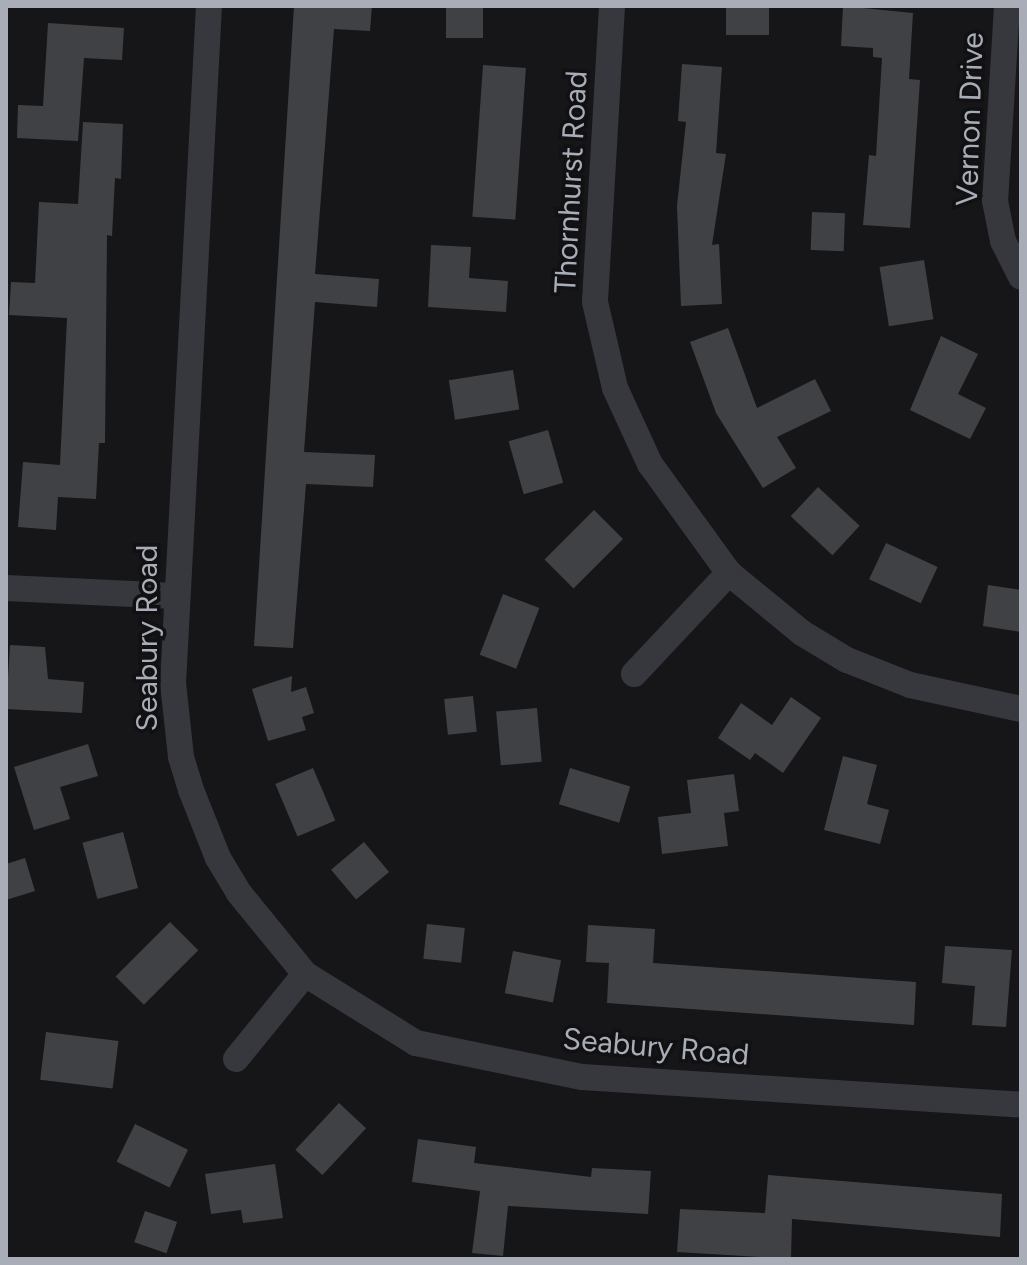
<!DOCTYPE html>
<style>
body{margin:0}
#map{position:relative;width:1027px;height:1265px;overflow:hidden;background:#161618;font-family:Figtree,sans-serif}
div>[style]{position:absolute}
.building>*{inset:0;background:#404145;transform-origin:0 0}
.street>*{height:26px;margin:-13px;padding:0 13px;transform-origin:13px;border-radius:13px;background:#37383d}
span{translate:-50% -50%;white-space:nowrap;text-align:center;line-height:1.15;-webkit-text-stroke:7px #111113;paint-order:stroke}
.street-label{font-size:30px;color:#a8adb8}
.frame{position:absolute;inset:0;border:8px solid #a8adb8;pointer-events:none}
</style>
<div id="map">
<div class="building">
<div style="clip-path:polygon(294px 6px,372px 6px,370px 31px,334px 29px,315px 274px,379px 279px,377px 307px,315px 302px,304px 452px,375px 455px,373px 487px,306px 484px,293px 648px,254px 646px)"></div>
<div style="left:446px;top:6px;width:37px;height:32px"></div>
<div style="left:726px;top:6px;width:43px;height:29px"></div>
<div style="clip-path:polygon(843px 6px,913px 13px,909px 79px,920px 80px,910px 228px,863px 225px,869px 155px,876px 156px,882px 58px,873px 57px,873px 48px,841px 46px)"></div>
<div style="clip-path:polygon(48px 23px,124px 28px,122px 60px,84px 58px,78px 141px,17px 138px,18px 105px,43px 106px)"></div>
<div style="clip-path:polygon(682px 64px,722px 67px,716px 153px,726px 154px,712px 245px,719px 244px,722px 304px,681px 306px,677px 206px,686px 122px,678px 121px)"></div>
<div style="left:483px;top:65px;width:43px;height:152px;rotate:4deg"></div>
<div style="clip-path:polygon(83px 122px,123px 124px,121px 179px,115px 178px,112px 236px,107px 235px,105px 443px,99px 443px,96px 499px,58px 497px,56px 530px,18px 527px,23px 462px,60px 465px,67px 318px,9px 315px,11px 282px,35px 283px,39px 202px,78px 204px)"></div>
<div style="left:812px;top:212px;width:33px;height:38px;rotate:2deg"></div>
<div style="clip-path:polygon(431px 245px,471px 247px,469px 278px,508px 281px,506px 312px,428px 307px)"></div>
<div style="left:924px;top:260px;width:60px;height:45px;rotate:81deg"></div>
<div style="clip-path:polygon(728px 328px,757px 408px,815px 379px,831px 411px,777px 437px,796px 468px,763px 488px,716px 413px,690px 342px)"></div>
<div style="clip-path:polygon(941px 336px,978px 354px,958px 394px,986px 408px,970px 439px,910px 410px)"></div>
<div style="left:513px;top:370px;width:40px;height:65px;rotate:81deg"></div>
<div style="left:548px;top:430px;width:55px;height:41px;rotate:74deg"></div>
<div style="left:818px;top:487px;width:57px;height:40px;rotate:43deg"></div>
<div style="left:594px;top:510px;width:41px;height:70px;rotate:45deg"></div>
<div style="left:886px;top:543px;width:57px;height:40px;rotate:25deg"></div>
<div style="clip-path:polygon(988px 585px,1021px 590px,1021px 632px,983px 626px)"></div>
<div style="left:503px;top:594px;width:39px;height:65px;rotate:21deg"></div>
<div style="clip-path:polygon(10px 645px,45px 647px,48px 679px,84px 682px,82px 713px,6px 709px)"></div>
<div style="clip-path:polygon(292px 676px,291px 692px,306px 687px,314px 713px,302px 717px,306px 730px,268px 741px,252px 689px)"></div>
<div style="left:473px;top:696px;width:36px;height:29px;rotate:84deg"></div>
<div style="clip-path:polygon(791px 697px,821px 718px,783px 773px,755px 753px,750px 760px,718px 738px,741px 703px,772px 725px)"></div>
<div style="left:537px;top:708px;width:54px;height:41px;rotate:85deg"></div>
<div style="clip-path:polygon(88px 744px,98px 776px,60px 787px,70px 819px,34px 830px,14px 767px)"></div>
<div style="clip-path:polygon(843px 756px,877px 765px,867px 804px,889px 810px,880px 844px,824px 830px)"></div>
<div style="left:313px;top:768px;width:57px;height:41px;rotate:67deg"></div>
<div style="left:570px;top:768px;width:63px;height:38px;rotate:17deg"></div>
<div style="clip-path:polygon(734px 774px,739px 811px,724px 813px,728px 846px,662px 854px,658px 817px,691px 813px,687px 780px)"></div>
<div style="left:123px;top:832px;width:58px;height:42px;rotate:75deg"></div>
<div style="left:364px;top:842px;width:39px;height:43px;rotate:50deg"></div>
<div style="clip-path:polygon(25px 858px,35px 891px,6px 900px,6px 864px)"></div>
<div style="left:170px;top:922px;width:40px;height:77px;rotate:45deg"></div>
<div style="left:427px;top:924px;width:38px;height:35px;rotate:6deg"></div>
<div style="clip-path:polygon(588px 925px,655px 929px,653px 963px,916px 982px,914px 1025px,607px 1003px,609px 963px,586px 962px)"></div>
<div style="clip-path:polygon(945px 946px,1012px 950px,1006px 1027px,972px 1025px,975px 986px,942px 983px)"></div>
<div style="left:513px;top:951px;width:49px;height:43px;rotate:11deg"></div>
<div style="left:46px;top:1032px;width:73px;height:48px;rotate:7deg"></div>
<div style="left:339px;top:1103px;width:37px;height:64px;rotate:43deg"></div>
<div style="left:135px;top:1124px;width:59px;height:42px;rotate:26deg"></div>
<div style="clip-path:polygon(418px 1139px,476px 1147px,474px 1163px,591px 1177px,592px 1168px,651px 1171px,648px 1214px,508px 1206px,503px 1256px,472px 1253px,480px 1191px,412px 1182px)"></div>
<div style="clip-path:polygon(275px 1164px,283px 1218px,243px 1223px,241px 1210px,211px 1214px,205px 1174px)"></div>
<div style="clip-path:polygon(768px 1175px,1002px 1194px,1000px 1237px,792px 1219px,791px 1259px,677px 1252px,680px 1209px,765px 1213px)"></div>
<div style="left:145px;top:1211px;width:34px;height:33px;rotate:19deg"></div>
</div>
<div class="street">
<div style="left:209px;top:6px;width:678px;rotate:93.04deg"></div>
<div style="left:173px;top:683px;width:74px;rotate:83.8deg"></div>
<div style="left:181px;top:757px;width:34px;rotate:73deg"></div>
<div style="left:191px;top:790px;width:73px;rotate:68.3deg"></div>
<div style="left:218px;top:858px;width:41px;rotate:59deg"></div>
<div style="left:239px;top:893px;width:104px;rotate:50.8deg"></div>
<div style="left:305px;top:974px;width:131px;rotate:31.9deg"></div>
<div style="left:416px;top:1043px;width:169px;rotate:11.6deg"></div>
<div style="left:582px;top:1077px;width:440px;rotate:3.6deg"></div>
<div style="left:612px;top:6px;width:296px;rotate:93.3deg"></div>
<div style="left:595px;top:302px;width:88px;rotate:76.9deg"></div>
<div style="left:615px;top:388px;width:84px;rotate:65.3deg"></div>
<div style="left:650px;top:464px;width:135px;rotate:54.1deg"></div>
<div style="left:729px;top:573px;width:94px;rotate:39.4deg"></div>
<div style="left:802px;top:633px;width:52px;rotate:31deg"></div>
<div style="left:847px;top:660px;width:68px;rotate:21.6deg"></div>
<div style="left:910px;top:685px;width:114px;rotate:12.2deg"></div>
<div style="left:1007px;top:6px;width:195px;rotate:93.5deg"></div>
<div style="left:995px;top:201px;width:41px;rotate:78.7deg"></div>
<div style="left:1003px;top:241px;width:40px;rotate:63.4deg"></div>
<div style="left:6px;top:588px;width:169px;rotate:2.7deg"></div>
<div style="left:634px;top:674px;width:139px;rotate:-46.8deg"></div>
<div style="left:236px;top:1059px;width:109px;rotate:-50.9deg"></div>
</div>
<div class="street-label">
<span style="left:970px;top:119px;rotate:-88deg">Vernon Drive</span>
<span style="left:571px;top:182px;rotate:-87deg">Thornhurst Road</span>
<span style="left:147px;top:638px;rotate:-90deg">Seabury Road</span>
<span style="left:656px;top:1047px;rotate:5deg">Seabury Road</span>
</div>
<div class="frame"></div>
</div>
